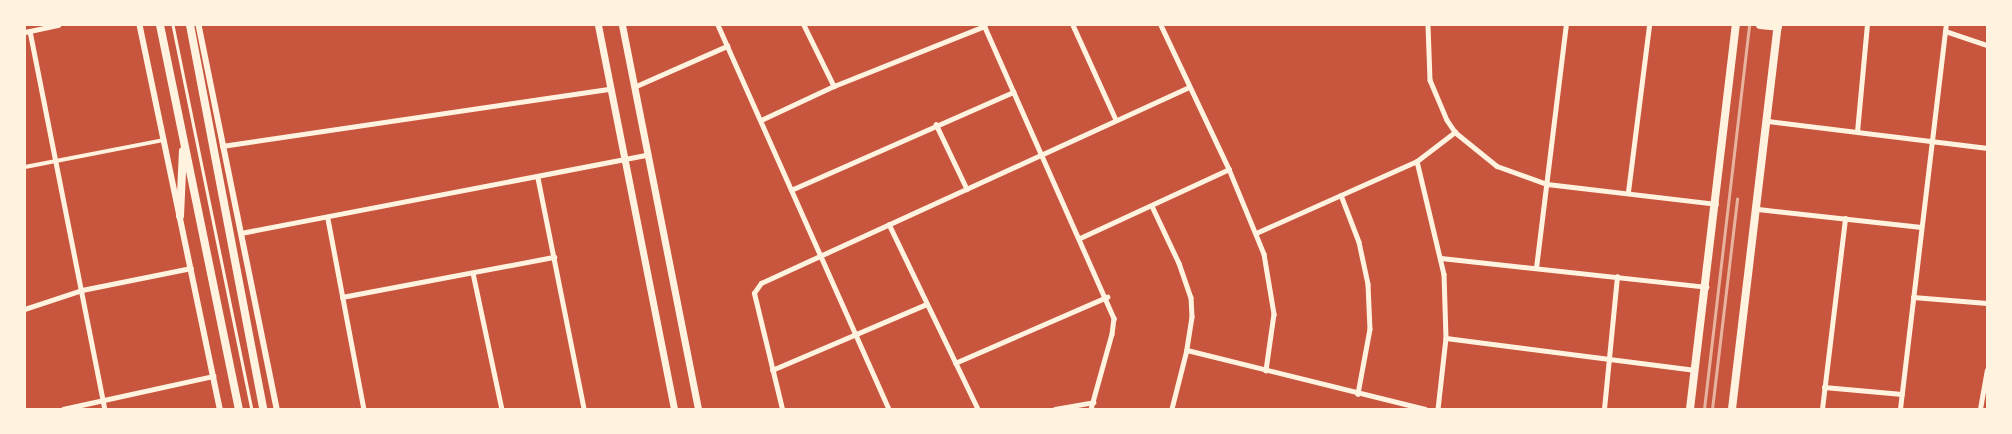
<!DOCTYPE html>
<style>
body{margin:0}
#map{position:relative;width:2012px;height:434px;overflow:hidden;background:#c8553d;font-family:"Archivo Narrow",sans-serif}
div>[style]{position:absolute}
.service>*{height:2.5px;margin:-1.25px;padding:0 1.25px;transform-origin:1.25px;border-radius:1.25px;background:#fff3e0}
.pedestrian>*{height:4px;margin:-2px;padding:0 2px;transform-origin:2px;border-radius:2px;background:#fff3e0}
.minor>*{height:4.5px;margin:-2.25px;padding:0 2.25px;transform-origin:2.25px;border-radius:2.25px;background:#fff3e0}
.tertiary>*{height:5.5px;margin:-2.75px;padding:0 2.75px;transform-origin:2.75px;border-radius:2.75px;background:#fff3e0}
.secondary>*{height:7px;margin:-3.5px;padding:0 3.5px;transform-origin:3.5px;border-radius:3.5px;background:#fff3e0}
.primary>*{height:8px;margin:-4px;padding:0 4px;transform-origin:4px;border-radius:4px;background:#fff3e0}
.rail>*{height:3px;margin:-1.5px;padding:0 1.5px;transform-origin:1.5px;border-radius:1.5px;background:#e9b49f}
span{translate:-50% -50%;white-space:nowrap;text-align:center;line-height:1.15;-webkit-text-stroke:5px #fff3e0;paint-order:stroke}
.frame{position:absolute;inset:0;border:26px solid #fff3e0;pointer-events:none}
</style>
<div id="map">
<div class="service">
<div style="left:173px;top:25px;width:392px;rotate:78.4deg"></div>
</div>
<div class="pedestrian">
<div style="left:25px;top:167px;width:142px;rotate:-11deg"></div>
</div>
<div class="minor">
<div style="left:718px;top:25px;width:420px;rotate:66deg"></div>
<div style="left:804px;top:25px;width:68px;rotate:63.8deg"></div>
<div style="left:984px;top:25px;width:321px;rotate:66.1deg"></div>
<div style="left:1114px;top:318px;width:16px;rotate:97deg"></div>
<div style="left:1112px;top:334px;width:78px;rotate:105.6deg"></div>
<div style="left:1073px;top:25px;width:104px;rotate:65.6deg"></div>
<div style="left:1161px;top:25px;width:159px;rotate:64.7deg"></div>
<div style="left:1229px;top:169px;width:92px;rotate:67.6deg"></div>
<div style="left:1264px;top:254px;width:61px;rotate:80.5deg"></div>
<div style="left:1274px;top:314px;width:57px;rotate:98.1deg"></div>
<div style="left:1428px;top:25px;width:55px;rotate:87.9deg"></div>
<div style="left:1430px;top:80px;width:43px;rotate:67deg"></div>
<div style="left:1447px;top:120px;width:14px;rotate:56deg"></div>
<div style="left:1455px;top:132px;width:54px;rotate:39deg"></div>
<div style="left:1497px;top:166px;width:53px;rotate:19.8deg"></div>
<div style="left:1547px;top:184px;width:170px;rotate:6.7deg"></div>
<div style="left:30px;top:31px;width:385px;rotate:78.8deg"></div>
<div style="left:1945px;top:31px;width:44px;rotate:18.4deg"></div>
<div style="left:25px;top:32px;width:34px;rotate:-12deg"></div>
<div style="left:634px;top:87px;width:102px;rotate:-23.8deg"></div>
<div style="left:761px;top:120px;width:81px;rotate:-25deg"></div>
<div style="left:834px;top:86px;width:162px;rotate:-21.7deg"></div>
<div style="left:1768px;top:121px;width:221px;rotate:7deg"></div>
<div style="left:936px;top:124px;width:72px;rotate:64.5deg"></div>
<div style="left:1857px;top:132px;width:107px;rotate:-84.7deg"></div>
<div style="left:222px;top:146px;width:392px;rotate:-8.4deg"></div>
<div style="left:1417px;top:161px;width:116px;rotate:76.6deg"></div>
<div style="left:1444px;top:274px;width:64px;rotate:88.2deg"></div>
<div style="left:1446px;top:338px;width:71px;rotate:96.4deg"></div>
<div style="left:538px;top:178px;width:236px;rotate:78.7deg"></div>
<div style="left:791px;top:190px;width:243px;rotate:-23.8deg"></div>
<div style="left:1628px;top:192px;width:168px;rotate:-82.8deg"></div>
<div style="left:1341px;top:195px;width:50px;rotate:69deg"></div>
<div style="left:1359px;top:242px;width:43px;rotate:77.9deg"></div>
<div style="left:1368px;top:284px;width:45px;rotate:87.5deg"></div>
<div style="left:1370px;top:329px;width:66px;rotate:100.5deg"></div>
<div style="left:1152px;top:206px;width:63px;rotate:64.7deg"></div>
<div style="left:1179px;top:263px;width:36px;rotate:71deg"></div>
<div style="left:1191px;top:297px;width:20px;rotate:87deg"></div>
<div style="left:1192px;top:317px;width:33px;rotate:99deg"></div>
<div style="left:1187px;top:350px;width:61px;rotate:104.3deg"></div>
<div style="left:1758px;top:209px;width:164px;rotate:6.3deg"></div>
<div style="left:328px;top:219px;width:193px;rotate:79.3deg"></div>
<div style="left:889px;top:224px;width:205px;rotate:64.3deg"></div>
<div style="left:241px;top:233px;width:413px;rotate:-10.9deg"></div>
<div style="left:1256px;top:233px;width:176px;rotate:-24.1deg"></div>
<div style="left:1417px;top:161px;width:48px;rotate:-37.3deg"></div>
<div style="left:1080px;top:238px;width:164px;rotate:-24.8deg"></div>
<div style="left:1441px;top:258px;width:267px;rotate:6.2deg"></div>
<div style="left:1536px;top:268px;width:245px;rotate:-83deg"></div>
<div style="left:473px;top:273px;width:139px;rotate:78deg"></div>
<div style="left:342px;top:297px;width:216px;rotate:-10.7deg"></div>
<div style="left:1913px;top:297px;width:74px;rotate:4.6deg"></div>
<div style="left:25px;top:309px;width:60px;rotate:-18.4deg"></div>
<div style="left:82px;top:290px;width:111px;rotate:-11.4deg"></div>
<div style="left:1446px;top:338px;width:251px;rotate:7.3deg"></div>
<div style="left:1187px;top:350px;width:245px;rotate:13.9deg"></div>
<div style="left:955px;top:363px;width:166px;rotate:-23.5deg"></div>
<div style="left:772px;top:370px;width:168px;rotate:-23.1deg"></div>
<div style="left:1824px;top:387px;width:78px;rotate:5.1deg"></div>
<div style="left:63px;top:409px;width:154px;rotate:-12.4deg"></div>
<div style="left:782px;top:409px;width:119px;rotate:-103.6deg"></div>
<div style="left:754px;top:293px;width:12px;rotate:-55deg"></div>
<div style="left:761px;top:283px;width:471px;rotate:-24.6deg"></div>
<div style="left:1055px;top:409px;width:39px;rotate:-10deg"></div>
<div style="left:1604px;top:409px;width:133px;rotate:-84.4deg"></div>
<div style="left:1822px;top:409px;width:192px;rotate:-83.1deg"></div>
<div style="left:1900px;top:409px;width:387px;rotate:-83.2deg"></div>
<div style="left:1980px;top:409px;width:39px;rotate:-80deg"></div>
</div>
<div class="tertiary">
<div style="left:140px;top:25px;width:392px;rotate:78.2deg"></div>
<div style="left:199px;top:25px;width:392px;rotate:78.5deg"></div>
</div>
<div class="secondary">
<div style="left:598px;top:25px;width:391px;rotate:78.8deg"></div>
<div style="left:622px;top:25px;width:391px;rotate:78.8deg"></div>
</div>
<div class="primary">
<div style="left:160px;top:25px;width:392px;rotate:78.4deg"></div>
<div style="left:190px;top:25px;width:391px;rotate:79.2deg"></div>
<div style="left:1760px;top:25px;width:18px;rotate:6deg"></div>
<div style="left:180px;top:216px;width:65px;rotate:-87.4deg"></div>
<div style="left:1690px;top:409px;width:387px;rotate:-83.2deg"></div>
<div style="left:1732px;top:409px;width:387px;rotate:-83.2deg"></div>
</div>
<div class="rail">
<div style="left:1704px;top:409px;width:387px;rotate:-83.3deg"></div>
<div style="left:1712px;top:409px;width:212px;rotate:-83.2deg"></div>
</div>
<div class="frame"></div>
</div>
